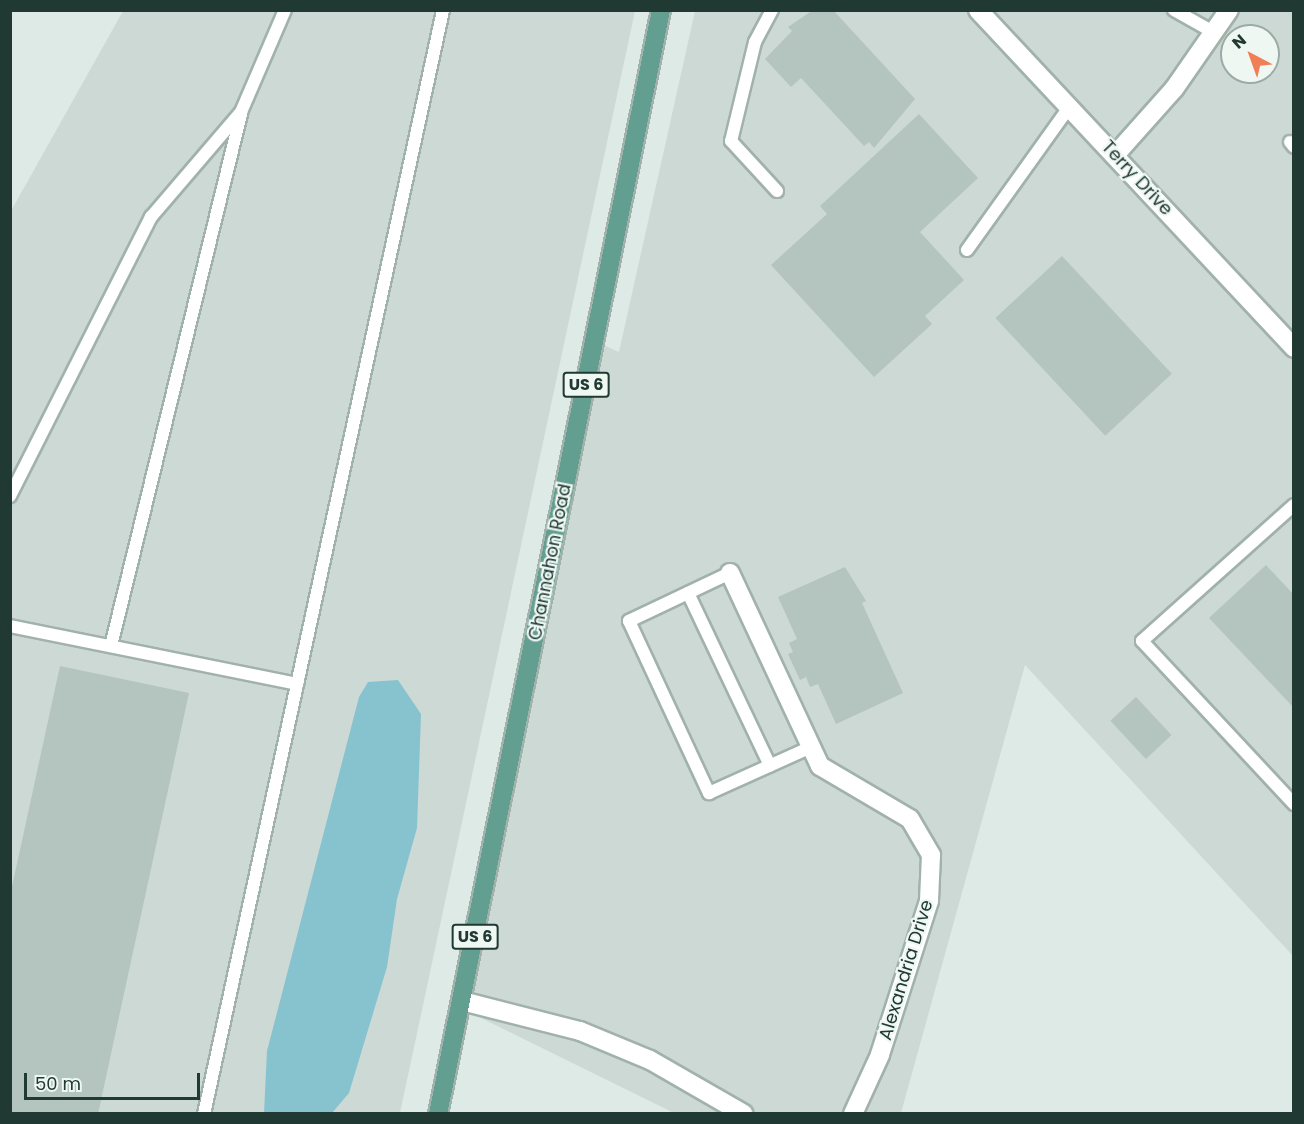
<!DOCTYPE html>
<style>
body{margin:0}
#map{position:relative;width:1304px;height:1124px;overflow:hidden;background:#deeae5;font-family:Poppins,sans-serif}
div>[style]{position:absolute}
.built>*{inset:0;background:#cdd9d4}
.water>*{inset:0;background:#86c3cf}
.building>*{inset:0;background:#b4c4be;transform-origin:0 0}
.roads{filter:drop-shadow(2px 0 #a1b1ac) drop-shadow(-2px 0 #a1b1ac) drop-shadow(0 2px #a1b1ac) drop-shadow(0 -2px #a1b1ac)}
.service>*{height:12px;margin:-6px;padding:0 6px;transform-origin:6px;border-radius:6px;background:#fff}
.minor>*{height:18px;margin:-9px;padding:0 9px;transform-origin:9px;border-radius:9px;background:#fff}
.primary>*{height:18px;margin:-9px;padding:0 9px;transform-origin:9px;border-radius:9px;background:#639f90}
span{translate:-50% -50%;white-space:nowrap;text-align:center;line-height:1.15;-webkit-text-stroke:4.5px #eff7f3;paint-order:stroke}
.shield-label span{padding:2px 4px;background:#eff7f3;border:2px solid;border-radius:4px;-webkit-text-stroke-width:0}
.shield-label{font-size:16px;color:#203933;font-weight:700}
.street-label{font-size:18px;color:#203933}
.frame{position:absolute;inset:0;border:12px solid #203933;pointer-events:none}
.north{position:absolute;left:1220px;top:24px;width:60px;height:60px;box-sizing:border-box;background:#eff7f3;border:2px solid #9caba6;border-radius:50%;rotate:319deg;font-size:16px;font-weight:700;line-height:24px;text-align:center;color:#203933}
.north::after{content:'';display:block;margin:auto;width:21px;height:27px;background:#f07e56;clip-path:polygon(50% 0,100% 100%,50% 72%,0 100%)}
.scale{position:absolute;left:24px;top:1073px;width:176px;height:27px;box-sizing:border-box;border:3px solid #203933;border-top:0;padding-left:8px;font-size:18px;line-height:21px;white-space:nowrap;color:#203933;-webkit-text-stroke:4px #eff7f3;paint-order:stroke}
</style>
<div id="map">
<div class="built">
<div style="clip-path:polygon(123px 11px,635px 11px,400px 1113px,11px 1114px,11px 211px)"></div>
<div style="clip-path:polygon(evenodd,695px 11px,1293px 11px,1293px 956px,1025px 665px,901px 1113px,674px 1113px,467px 1011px,603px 345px,619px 352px,695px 11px,1232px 36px,1268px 36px,1268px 72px,1232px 72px,1232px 36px)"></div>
</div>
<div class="water">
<div style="clip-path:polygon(398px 680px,421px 714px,417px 828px,397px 899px,387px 967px,349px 1093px,332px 1113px,264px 1113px,267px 1051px,359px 697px,368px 682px)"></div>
</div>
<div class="building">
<div style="clip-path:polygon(813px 10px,833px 10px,915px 99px,874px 148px,869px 142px,864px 146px,801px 78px,791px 87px,765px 59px,792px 31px,788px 27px)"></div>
<div style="clip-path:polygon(919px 114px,978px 178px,920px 232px,964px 280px,925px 316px,932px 324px,874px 377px,771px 265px,827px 214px,820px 206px)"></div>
<div style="left:1062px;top:256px;width:161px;height:91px;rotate:47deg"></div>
<div style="clip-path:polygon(1266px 565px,1294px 595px,1294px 708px,1209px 618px)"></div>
<div style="clip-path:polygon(845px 567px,866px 601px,862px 603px,903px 693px,836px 724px,818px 684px,810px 687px,806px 677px,800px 680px,788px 654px,793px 652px,789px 643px,797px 639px,778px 597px)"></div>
<div style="clip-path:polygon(60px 666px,189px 693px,98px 1114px,10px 1114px,10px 896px)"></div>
<div style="left:1136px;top:697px;width:52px;height:35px;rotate:47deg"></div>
</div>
<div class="roads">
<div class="service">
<div style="left:772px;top:10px;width:36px;rotate:118deg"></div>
<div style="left:755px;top:42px;width:102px;rotate:103.6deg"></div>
<div style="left:731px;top:141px;width:68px;rotate:47.4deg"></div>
<div style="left:1174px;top:10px;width:47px;rotate:29.3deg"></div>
<div style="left:1290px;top:142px;width:6px;rotate:51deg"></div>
<div style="left:967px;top:250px;width:177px;rotate:-54.4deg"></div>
<div style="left:10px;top:496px;width:313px;rotate:-63.2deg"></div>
<div style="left:151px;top:217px;width:138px;rotate:-49.4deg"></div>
<div style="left:241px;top:112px;width:111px;rotate:-66.7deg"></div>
<div style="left:1294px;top:505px;width:204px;rotate:138.2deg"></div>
<div style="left:1142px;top:641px;width:223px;rotate:47deg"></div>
<div style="left:730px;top:573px;width:112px;rotate:154.6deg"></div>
<div style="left:629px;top:621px;width:190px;rotate:65.1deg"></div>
<div style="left:709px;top:793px;width:112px;rotate:-24.3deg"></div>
<div style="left:688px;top:593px;width:191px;rotate:64.6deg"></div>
<div style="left:10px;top:626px;width:293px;rotate:11.4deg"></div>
<div style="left:111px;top:646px;width:548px;rotate:-76.27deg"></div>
<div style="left:204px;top:1114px;width:1130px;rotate:-77.78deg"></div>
</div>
<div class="minor">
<div style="left:978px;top:10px;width:463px;rotate:46.9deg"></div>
<div style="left:1116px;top:154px;width:87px;rotate:-48.3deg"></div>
<div style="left:1174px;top:89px;width:96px;rotate:-55.2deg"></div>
<div style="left:730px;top:573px;width:213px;rotate:65deg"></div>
<div style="left:820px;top:766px;width:104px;rotate:30.5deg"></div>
<div style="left:910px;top:819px;width:42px;rotate:59.7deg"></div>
<div style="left:931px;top:855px;width:46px;rotate:92.5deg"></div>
<div style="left:929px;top:901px;width:162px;rotate:107.7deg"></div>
<div style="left:880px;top:1055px;width:65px;rotate:114.6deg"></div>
<div style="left:462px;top:1001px;width:122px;rotate:14.3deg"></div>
<div style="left:580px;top:1031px;width:76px;rotate:22.5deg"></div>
<div style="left:650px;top:1060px;width:108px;rotate:29.9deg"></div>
</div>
<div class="primary">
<div style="left:438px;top:1114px;width:1126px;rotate:-78.58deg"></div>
</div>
</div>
<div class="shield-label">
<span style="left:586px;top:385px">US 6</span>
<span style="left:475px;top:937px">US 6</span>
</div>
<div class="street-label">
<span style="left:1137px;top:178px;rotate:47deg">Terry Drive</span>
<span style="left:550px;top:562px;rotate:-79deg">Channahon Road</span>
<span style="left:906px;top:970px;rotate:-73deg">Alexandria Drive</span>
</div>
<div class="frame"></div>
<div class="north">N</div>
<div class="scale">50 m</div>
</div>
